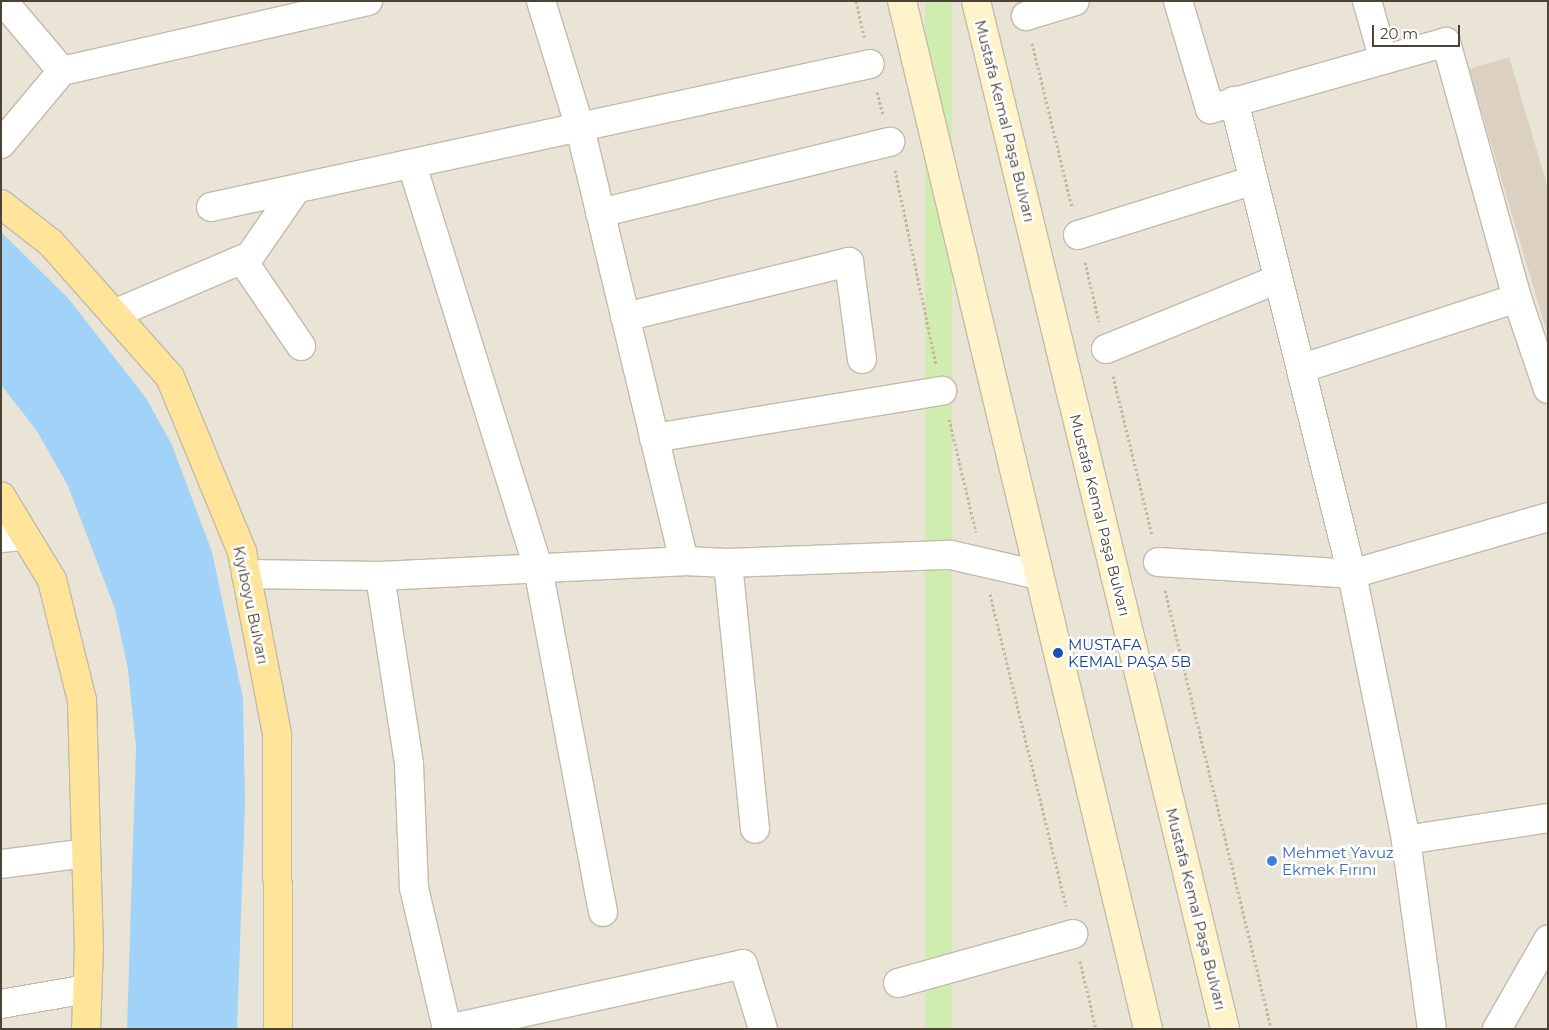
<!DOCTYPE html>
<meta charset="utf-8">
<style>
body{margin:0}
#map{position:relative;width:1549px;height:1030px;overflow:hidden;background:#f6f2e9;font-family:Montserrat,sans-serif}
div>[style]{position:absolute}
.residential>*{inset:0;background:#eae4d7;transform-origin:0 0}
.green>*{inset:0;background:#d0edaf;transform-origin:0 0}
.water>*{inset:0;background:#a1d2f7}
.building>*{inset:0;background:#dcd1c0}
.path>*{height:3px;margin-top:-1.5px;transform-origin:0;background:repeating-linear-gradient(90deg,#c5b79b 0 2.5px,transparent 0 5px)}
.roads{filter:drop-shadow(1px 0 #c2bbab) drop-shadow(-1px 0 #c2bbab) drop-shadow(0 1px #c2bbab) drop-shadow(0 -1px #c2bbab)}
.street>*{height:28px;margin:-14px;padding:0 14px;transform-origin:14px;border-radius:14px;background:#fff}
.secondary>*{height:28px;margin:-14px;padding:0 14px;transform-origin:14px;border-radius:14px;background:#fff3ca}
.primary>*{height:28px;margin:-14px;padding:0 14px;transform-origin:14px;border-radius:14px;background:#ffe499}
.dots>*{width:14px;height:14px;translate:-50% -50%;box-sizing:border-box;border:2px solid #fff;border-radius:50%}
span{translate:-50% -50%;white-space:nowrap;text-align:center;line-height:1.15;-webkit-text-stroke:5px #fff;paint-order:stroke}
.street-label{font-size:15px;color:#4a4336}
.transit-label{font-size:15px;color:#164399}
.left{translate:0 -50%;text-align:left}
.shop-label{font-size:15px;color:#366cbe}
.frame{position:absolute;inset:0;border:2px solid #4a4336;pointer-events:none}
.scale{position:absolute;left:1372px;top:25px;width:88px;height:22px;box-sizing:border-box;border:2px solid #4a4336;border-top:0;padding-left:6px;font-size:15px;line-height:18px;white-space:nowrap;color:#4a4336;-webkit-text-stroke:4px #fff;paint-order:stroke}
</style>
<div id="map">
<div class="residential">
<div style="left:1px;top:1px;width:1547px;height:1028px"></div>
</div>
<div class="green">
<div style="left:925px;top:1px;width:27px;height:1057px"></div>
</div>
<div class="water">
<div style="clip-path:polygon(1px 232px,68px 298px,146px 398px,172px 445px,212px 552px,243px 698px,245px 803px,237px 1029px,127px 1029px,136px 748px,128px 669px,115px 609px,68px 486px,37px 431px,1px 385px)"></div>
</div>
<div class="building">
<div style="clip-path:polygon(1509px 57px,1548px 188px,1547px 333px,1469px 69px)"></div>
</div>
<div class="path">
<div style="left:856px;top:1px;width:37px;rotate:77deg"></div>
<div style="left:1032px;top:43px;width:169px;rotate:76.3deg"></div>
<div style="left:877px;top:92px;width:24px;rotate:75deg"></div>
<div style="left:895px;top:170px;width:198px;rotate:78.1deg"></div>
<div style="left:1085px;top:262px;width:61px;rotate:76.7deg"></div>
<div style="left:1113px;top:376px;width:164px;rotate:76.2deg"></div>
<div style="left:949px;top:419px;width:116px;rotate:76.6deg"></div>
<div style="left:1165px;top:590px;width:452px;rotate:76.4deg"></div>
<div style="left:990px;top:594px;width:321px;rotate:76.3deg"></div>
<div style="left:1080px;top:961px;width:70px;rotate:76.8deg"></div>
</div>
<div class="roads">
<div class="street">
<div style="left:3px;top:1px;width:92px;rotate:49.9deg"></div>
<div style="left:541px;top:1px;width:133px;rotate:72.9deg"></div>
<div style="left:580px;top:128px;width:445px;rotate:76.5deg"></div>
<div style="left:1178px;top:1px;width:113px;rotate:73.5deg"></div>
<div style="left:1210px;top:109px;width:245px;rotate:-15.8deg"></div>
<div style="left:1446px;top:42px;width:266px;rotate:74.5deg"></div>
<div style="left:1517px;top:298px;width:96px;rotate:71.2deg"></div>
<div style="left:1367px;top:1px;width:58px;rotate:74.1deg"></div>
<div style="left:1026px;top:16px;width:51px;rotate:-17deg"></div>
<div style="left:1234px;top:101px;width:487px;rotate:76deg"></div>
<div style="left:1352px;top:574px;width:271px;rotate:78.5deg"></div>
<div style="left:1406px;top:840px;width:191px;rotate:82.2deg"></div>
<div style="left:1px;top:144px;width:95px;rotate:-50.1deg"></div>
<div style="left:62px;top:71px;width:314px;rotate:-12.9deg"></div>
<div style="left:412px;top:165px;width:422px;rotate:72.6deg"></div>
<div style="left:538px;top:568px;width:350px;rotate:79.3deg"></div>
<div style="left:211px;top:207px;width:674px;rotate:-12.24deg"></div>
<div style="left:600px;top:213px;width:299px;rotate:-13.8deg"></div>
<div style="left:1078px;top:235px;width:181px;rotate:-17.3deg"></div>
<div style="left:243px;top:261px;width:103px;rotate:55.7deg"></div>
<div style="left:114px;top:314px;width:148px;rotate:-23.1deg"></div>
<div style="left:250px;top:256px;width:79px;rotate:-55.3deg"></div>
<div style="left:625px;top:317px;width:231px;rotate:-13.8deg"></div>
<div style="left:849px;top:262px;width:98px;rotate:82.4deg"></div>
<div style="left:1106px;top:349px;width:183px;rotate:-22.1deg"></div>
<div style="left:1303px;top:368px;width:225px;rotate:-18.1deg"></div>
<div style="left:654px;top:438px;width:292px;rotate:-9.3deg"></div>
<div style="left:1px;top:538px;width:24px;rotate:-5deg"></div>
<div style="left:1158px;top:562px;width:194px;rotate:3.5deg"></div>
<div style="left:1352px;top:574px;width:204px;rotate:-16.2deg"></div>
<div style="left:728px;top:563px;width:267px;rotate:84.2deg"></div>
<div style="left:246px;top:574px;width:134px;rotate:0.9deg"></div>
<div style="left:380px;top:576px;width:304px;rotate:-2.8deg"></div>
<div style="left:684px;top:561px;width:44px;rotate:2.6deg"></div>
<div style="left:728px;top:563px;width:223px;rotate:-2.1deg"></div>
<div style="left:951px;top:555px;width:89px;rotate:12.9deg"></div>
<div style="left:380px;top:576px;width:190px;rotate:81.2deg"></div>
<div style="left:409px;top:764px;width:124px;rotate:87.7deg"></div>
<div style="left:414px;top:888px;width:145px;rotate:76.8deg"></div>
<div style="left:1406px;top:840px;width:144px;rotate:-8.8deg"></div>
<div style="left:1px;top:864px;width:72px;rotate:-7.2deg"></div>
<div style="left:898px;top:983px;width:182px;rotate:-15.6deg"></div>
<div style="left:1px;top:1004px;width:87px;rotate:-9.9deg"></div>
<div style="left:448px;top:1029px;width:302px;rotate:-12.4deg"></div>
<div style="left:743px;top:964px;width:68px;rotate:72.9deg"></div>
<div style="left:1497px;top:1029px;width:103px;rotate:-60.2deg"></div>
</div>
<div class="secondary">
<div style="left:902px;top:1px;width:1057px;rotate:76.54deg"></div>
<div style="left:976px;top:1px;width:1058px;rotate:76.38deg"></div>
</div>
<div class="primary">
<div style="left:1px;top:204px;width:63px;rotate:38deg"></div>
<div style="left:51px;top:243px;width:179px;rotate:48.4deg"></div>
<div style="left:170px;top:377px;width:189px;rotate:67.6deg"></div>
<div style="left:242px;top:552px;width:185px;rotate:79.1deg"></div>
<div style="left:277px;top:734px;width:295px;rotate:89.8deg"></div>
<div style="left:1px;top:496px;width:98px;rotate:58.7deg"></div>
<div style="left:52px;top:580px;width:124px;rotate:76deg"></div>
<div style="left:82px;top:700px;width:245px;rotate:88.4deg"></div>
<div style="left:89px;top:945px;width:84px;rotate:92deg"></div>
</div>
</div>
<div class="dots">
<div style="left:1058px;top:653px;background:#1a4fb4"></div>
<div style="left:1272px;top:861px;background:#3f7fe0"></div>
</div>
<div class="street-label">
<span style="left:1005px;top:121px;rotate:76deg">Mustafa Kemal Paşa Bulvarı</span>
<span style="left:1100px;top:515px;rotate:76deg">Mustafa Kemal Paşa Bulvarı</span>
<span style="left:251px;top:605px;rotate:78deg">Kıyıboyu Bulvarı</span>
<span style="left:1196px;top:909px;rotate:76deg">Mustafa Kemal Paşa Bulvarı</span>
</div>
<div class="transit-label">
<span class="left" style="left:1068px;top:653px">MUSTAFA<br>KEMAL PAŞA 5B</span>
</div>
<div class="shop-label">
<span class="left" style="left:1282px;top:861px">Mehmet Yavuz<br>Ekmek Fırını</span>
</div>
<div class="frame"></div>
<div class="scale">20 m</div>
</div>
